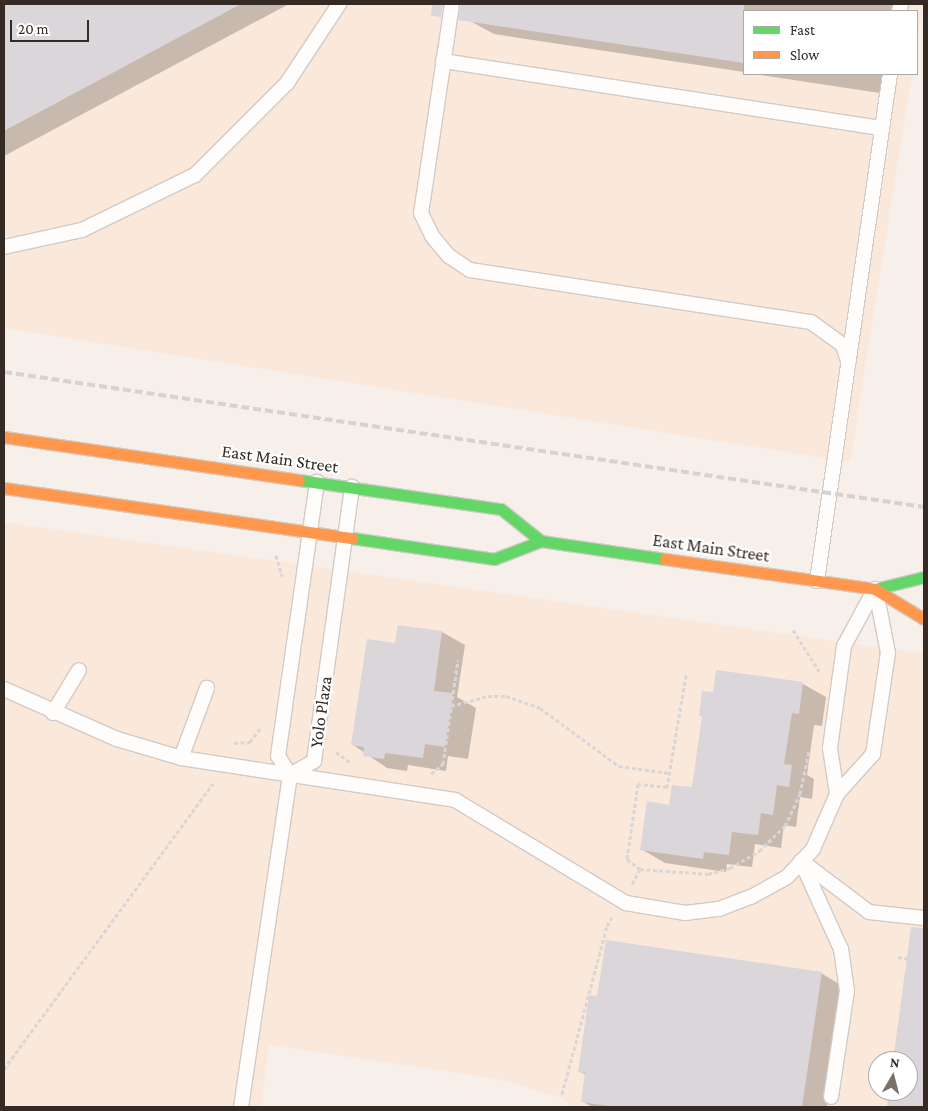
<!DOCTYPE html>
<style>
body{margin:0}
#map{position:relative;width:928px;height:1111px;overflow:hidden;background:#f7efe9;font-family:"Crimson Pro",serif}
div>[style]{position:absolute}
.built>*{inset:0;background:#fae8db}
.shadow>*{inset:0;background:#0003}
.building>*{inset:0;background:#dbd6d9}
.path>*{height:3px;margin-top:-1.5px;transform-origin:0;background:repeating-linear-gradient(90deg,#d9d6d5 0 4px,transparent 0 6.5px)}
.roads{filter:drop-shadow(1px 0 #d2cac4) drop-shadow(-1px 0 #d2cac4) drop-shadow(0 1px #d2cac4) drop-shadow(0 -1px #d2cac4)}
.lane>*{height:14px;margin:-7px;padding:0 7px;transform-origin:7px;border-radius:7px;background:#fefdfc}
.fast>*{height:11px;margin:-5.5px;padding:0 5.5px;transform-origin:5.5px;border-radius:5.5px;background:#63d668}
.slow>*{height:11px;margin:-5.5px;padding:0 5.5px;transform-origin:5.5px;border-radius:5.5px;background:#ff974d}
.rail>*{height:4px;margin-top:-2px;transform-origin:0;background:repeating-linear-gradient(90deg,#d5d3d1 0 8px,transparent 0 12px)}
span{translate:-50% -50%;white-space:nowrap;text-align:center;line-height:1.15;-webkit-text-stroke:4.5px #fff;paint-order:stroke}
.street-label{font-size:18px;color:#352b24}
.frame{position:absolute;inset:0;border:5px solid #352b24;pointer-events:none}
.legend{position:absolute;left:743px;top:10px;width:175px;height:65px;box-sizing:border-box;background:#fff;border:1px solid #aeaaa7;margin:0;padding:6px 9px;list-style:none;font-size:15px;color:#352b24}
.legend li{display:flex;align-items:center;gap:10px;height:25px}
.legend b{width:25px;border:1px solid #aeaaa7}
.north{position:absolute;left:868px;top:1051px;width:50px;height:50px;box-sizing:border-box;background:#fff;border:1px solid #aeaaa7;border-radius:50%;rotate:8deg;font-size:14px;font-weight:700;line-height:20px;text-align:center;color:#352b24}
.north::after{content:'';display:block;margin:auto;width:18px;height:22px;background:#797069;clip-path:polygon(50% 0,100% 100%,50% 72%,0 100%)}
.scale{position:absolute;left:10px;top:20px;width:79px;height:22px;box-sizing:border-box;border:2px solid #352b24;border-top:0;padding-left:6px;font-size:15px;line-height:18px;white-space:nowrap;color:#352b24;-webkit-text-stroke:4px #fff;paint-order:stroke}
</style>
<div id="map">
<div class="built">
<div style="clip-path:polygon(4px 4px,923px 4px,917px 43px,917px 11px,744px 11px,744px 74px,912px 74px,850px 462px,4px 328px)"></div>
<div style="clip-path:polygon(evenodd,4px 522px,924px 654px,924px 1107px,571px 1107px,563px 1098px,498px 1079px,269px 1045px,261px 1107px,4px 1107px,4px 522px,878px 1061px,908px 1061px,908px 1091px,878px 1091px,878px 1061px)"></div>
</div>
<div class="shadow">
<div style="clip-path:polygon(4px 4px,289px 4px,4px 156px)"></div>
<div style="clip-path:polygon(473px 4px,907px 4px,906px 11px,744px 11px,744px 72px,494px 34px,470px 21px)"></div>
<div style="clip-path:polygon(754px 74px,896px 74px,893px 95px)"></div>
<div style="clip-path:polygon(442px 632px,465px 645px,457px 697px,476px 708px,468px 759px,448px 756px,446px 771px,408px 765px,407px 771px,387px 768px,353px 745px,396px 644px)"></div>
<div style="clip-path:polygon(803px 684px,826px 697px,822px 726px,814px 725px,807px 775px,814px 779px,812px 799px,800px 797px,796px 827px,784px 825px,781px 848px,755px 844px,752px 867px,727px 864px,726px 872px,665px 863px,641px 849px,671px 806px,693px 789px,703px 717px,700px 715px,714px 694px)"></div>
<div style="clip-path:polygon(908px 961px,924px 964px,924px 1107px,888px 1107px,890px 1091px,908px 1091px,908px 1061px,894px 1061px)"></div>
<div style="clip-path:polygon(821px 973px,844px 987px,827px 1107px,592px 1107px,582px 1101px,586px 1075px,579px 1071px,599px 998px)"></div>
</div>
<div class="building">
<div style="clip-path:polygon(4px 4px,241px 4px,4px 131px)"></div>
<div style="clip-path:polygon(432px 4px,443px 4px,441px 17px,431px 16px)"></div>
<div style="clip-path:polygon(461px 4px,744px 4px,744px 63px,458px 20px)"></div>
<div style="clip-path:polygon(398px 625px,442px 631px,434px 691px,453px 693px,451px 706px,445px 747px,425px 744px,423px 758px,385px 753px,384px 759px,363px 756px,364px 747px,351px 745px,367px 639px,395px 643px)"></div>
<div style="clip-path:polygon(716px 670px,803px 682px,799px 714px,792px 713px,784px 764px,792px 765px,789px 787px,777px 785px,773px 815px,761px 813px,758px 835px,732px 832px,729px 855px,704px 852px,703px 859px,640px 850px,647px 801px,669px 805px,672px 785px,692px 787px,702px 716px,699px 716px,702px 691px,713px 692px)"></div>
<div style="clip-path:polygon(911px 927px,924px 928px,924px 1107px,887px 1107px,889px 1091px,908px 1091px,908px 1061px,893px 1061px)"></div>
<div style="clip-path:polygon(606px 940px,822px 972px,802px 1107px,616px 1107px,581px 1102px,585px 1073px,578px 1072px,589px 995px,597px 996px)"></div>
</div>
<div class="path">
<div style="left:276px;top:555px;width:22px;rotate:74deg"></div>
<div style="left:793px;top:630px;width:49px;rotate:57.6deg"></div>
<div style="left:686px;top:675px;width:114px;rotate:99.6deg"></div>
<div style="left:667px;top:787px;width:29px;rotate:-174deg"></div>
<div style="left:638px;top:784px;width:76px;rotate:98.3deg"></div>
<div style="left:627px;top:859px;width:16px;rotate:38deg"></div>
<div style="left:640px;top:869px;width:68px;rotate:4.2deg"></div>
<div style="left:708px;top:874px;width:23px;rotate:-15deg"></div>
<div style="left:730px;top:868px;width:34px;rotate:-30deg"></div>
<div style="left:759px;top:851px;width:36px;rotate:-44deg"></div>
<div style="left:785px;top:826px;width:35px;rotate:-65deg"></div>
<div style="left:800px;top:794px;width:44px;rotate:-78.2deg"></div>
<div style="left:451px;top:706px;width:38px;rotate:-15deg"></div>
<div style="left:488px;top:696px;width:18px"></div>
<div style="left:506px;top:696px;width:36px;rotate:19deg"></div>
<div style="left:540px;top:708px;width:98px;rotate:36.3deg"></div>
<div style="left:619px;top:766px;width:50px;rotate:8deg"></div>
<div style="left:234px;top:743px;width:16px;rotate:-4deg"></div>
<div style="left:250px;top:742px;width:17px;rotate:-54deg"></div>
<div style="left:336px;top:752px;width:19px;rotate:36deg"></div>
<div style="left:431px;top:774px;width:16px;rotate:-40deg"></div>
<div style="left:443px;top:764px;width:105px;rotate:-81.8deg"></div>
<div style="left:632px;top:884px;width:17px;rotate:-62deg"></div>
<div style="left:898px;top:957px;width:26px;rotate:9deg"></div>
<div style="left:4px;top:1069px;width:354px;rotate:-53.8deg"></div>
<div style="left:562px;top:1094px;width:174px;rotate:-75deg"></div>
<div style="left:607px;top:926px;width:10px;rotate:-61deg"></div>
</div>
<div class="roads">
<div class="lane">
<div style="left:452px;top:4px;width:211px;rotate:98.4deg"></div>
<div style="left:421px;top:213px;width:25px;rotate:64deg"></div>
<div style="left:432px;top:236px;width:26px;rotate:50deg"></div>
<div style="left:449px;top:256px;width:25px;rotate:34deg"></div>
<div style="left:470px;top:270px;width:345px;rotate:8.7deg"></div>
<div style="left:811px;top:322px;width:39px;rotate:36deg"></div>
<div style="left:843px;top:345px;width:14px;rotate:73deg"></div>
<div style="left:899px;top:11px;width:7px;rotate:-74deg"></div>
<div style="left:443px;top:61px;width:444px;rotate:8.7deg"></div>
<div style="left:4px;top:247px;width:80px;rotate:-12.3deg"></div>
<div style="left:82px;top:230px;width:126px;rotate:-26deg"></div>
<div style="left:195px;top:175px;width:130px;rotate:-45deg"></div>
<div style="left:287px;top:83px;width:95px;rotate:-56.6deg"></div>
<div style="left:817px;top:581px;width:512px;rotate:-81.81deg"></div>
<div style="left:4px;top:689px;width:124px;rotate:23.9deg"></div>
<div style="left:117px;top:739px;width:67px;rotate:16.5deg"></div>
<div style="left:181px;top:758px;width:277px;rotate:8.7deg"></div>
<div style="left:455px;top:800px;width:200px;rotate:31.1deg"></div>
<div style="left:626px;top:903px;width:60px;rotate:9.6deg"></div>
<div style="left:685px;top:913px;width:34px;rotate:-7deg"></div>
<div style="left:719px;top:909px;width:34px;rotate:-21deg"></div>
<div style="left:751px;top:897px;width:41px;rotate:-29.1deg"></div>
<div style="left:787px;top:877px;width:38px;rotate:-47deg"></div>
<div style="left:813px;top:849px;width:60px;rotate:-66.4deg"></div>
<div style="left:837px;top:794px;width:54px;rotate:-48deg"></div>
<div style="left:873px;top:754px;width:102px;rotate:-81.6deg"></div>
<div style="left:888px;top:653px;width:63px;rotate:-101deg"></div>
<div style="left:53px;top:713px;width:50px;rotate:-58.8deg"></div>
<div style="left:181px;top:758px;width:75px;rotate:-69.6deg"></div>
<div style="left:290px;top:775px;width:28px;rotate:-30deg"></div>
<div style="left:314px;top:761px;width:277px;rotate:-82.1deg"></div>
<div style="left:290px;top:775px;width:22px;rotate:-122deg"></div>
<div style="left:278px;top:756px;width:277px;rotate:-81.9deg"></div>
<div style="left:837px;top:794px;width:47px;rotate:-98.7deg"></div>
<div style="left:830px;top:748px;width:103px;rotate:-82.2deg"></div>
<div style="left:844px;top:646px;width:65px;rotate:-61.5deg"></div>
<div style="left:801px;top:861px;width:97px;rotate:65.6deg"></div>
<div style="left:841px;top:949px;width:42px;rotate:81.9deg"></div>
<div style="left:847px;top:991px;width:107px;rotate:98.6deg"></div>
<div style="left:804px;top:863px;width:81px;rotate:37deg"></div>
<div style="left:869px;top:912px;width:55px;rotate:6.2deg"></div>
<div style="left:241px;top:1107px;width:336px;rotate:-81.6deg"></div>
</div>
<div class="fast">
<div style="left:299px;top:480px;width:204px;rotate:8.2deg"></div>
<div style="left:501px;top:509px;width:51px;rotate:38.7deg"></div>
<div style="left:352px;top:538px;width:144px;rotate:8.4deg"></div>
<div style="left:494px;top:559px;width:50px;rotate:-21deg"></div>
<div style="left:541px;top:541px;width:125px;rotate:8.3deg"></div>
<div style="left:875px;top:589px;width:50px;rotate:-13.8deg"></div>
</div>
<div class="slow">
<div style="left:4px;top:437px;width:298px;rotate:8.3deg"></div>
<div style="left:4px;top:488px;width:352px;rotate:8.2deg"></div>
<div style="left:665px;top:559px;width:212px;rotate:8.1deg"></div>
<div style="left:875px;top:589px;width:57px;rotate:31.5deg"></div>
</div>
</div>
<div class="rail">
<div style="left:4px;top:372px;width:930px;rotate:8.35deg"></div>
</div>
<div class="street-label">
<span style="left:280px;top:459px;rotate:8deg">East Main Street</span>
<span style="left:711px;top:548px;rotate:8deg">East Main Street</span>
<span style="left:321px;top:712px;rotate:-82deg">Yolo Plaza</span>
</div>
<div class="frame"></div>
<ul class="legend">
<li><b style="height:6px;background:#63d668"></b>Fast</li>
<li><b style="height:6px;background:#ff974d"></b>Slow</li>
</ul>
<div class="north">N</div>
<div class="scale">20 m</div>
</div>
